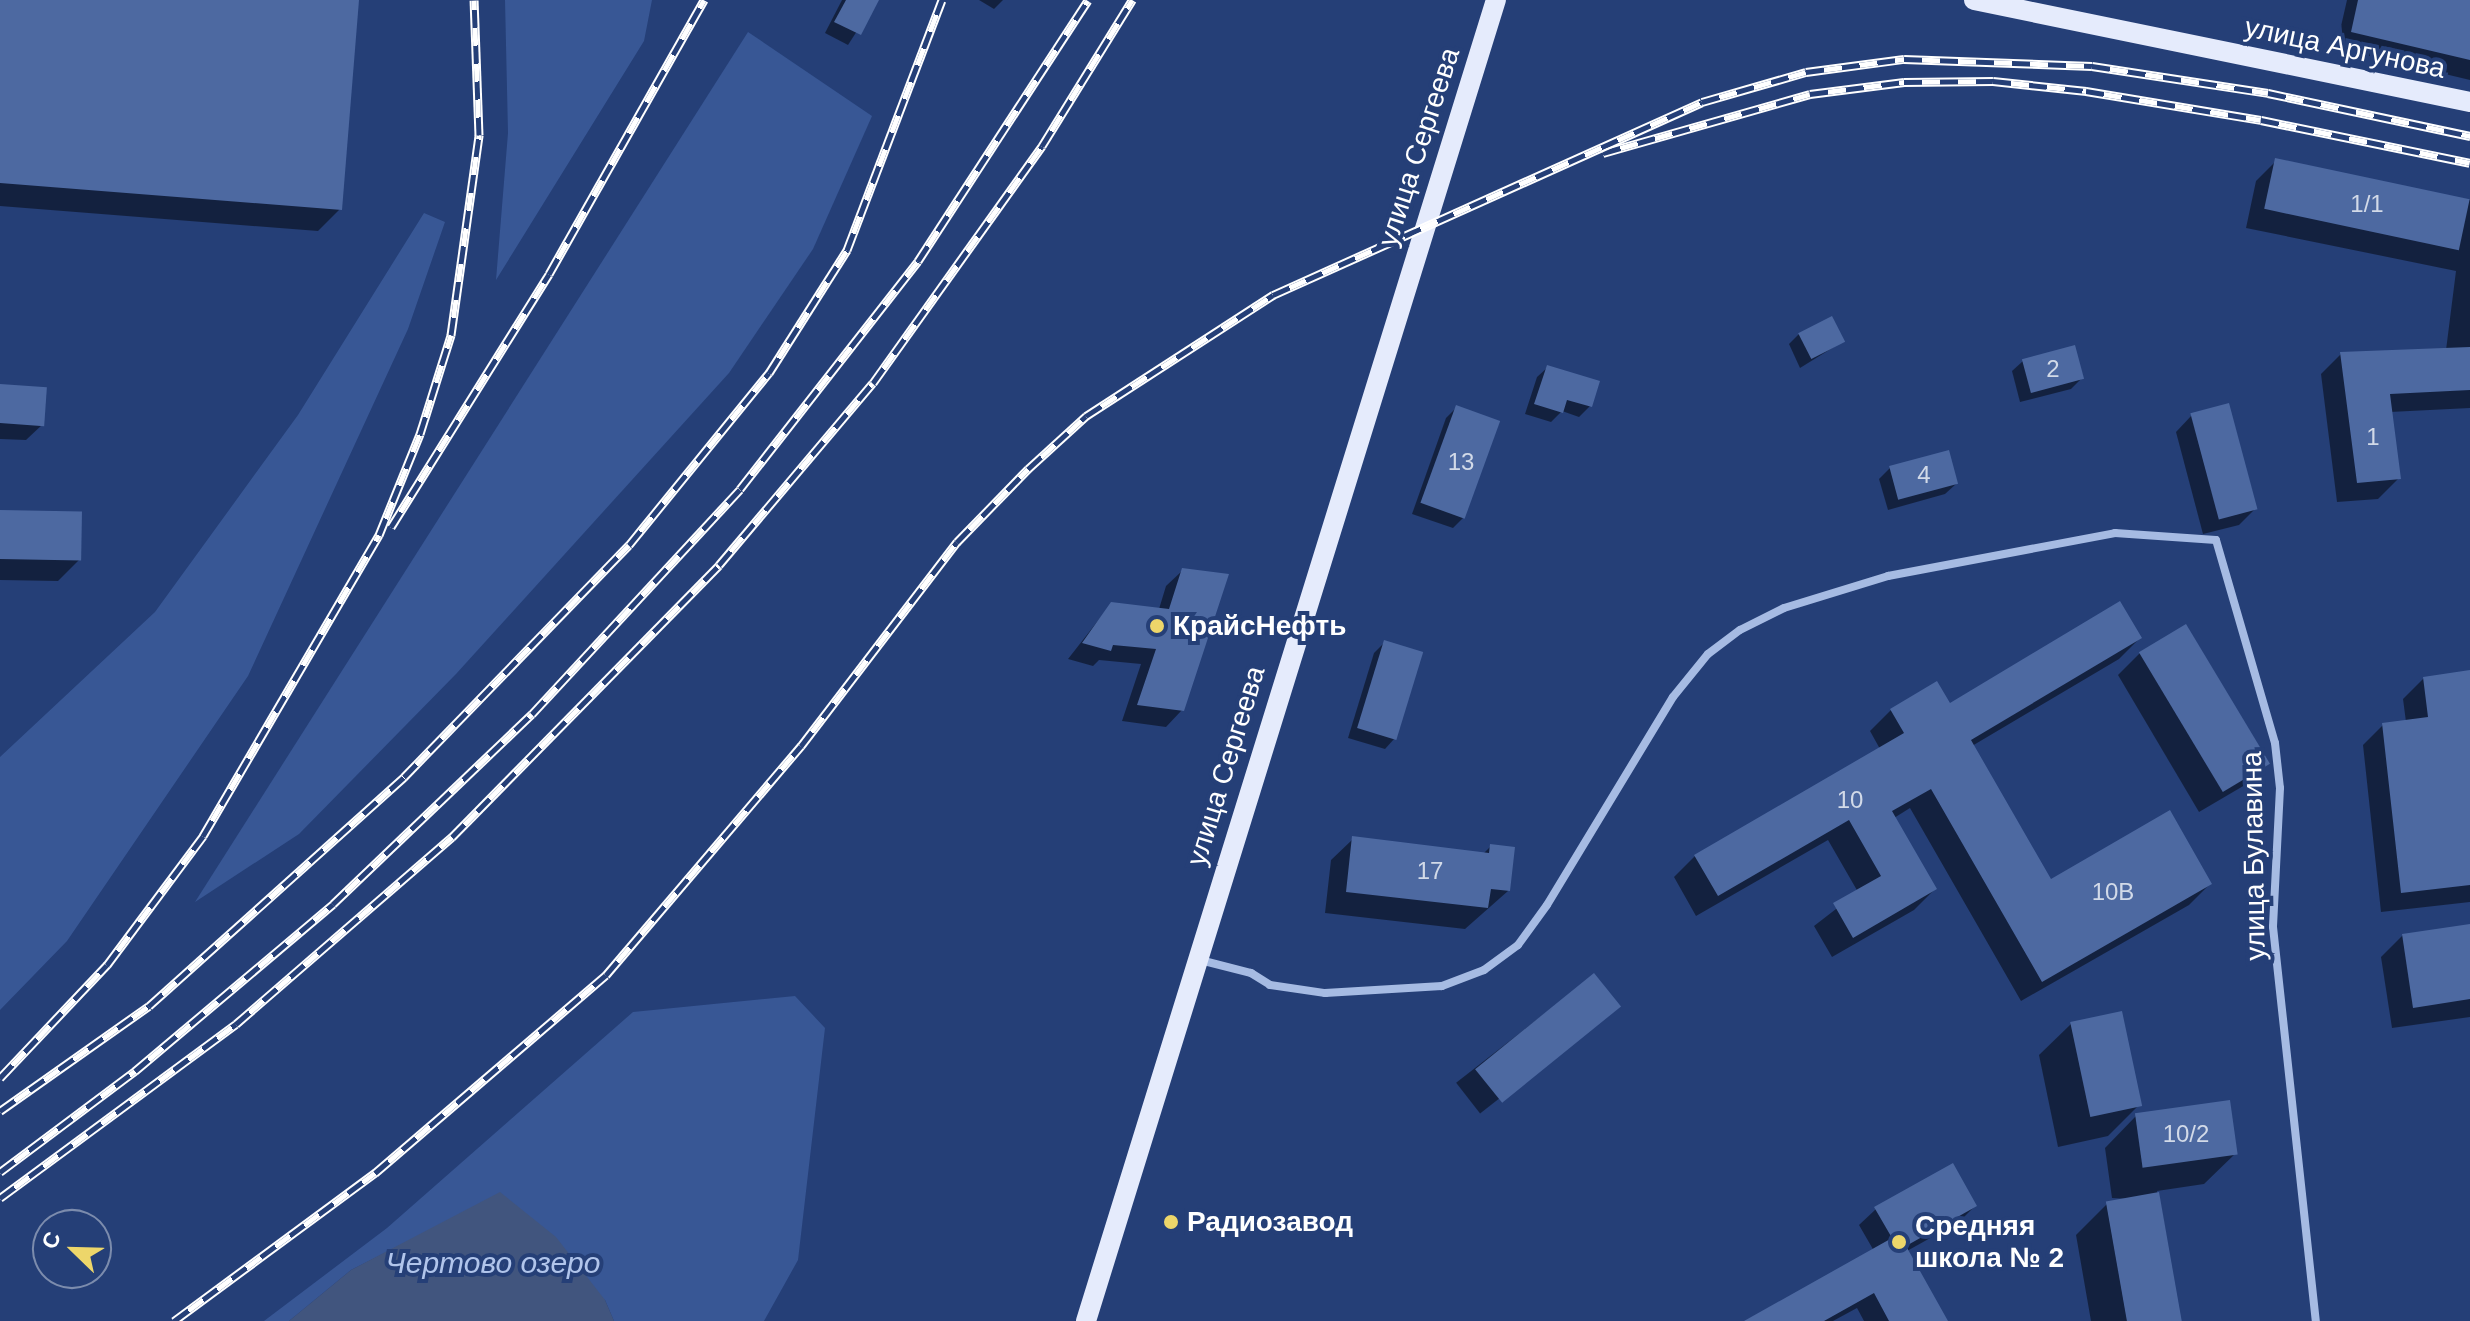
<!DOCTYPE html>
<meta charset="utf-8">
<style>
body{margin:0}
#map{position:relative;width:2470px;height:1321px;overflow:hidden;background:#253f77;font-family:Arial,sans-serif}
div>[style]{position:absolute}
.green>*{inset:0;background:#385795}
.water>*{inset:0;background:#41557e}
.shadow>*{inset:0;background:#0007;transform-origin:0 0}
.building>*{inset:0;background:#4d69a1;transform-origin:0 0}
.street>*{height:8px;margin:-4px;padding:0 4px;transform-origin:4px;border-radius:4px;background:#a6bbe3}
.primary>*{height:20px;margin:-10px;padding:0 10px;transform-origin:10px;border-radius:10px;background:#e5ebfc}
.rail>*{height:9px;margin-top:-4.5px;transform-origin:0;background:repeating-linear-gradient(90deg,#253f77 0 18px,#fff 0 36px);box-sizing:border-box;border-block:2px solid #fff}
.dots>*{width:22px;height:22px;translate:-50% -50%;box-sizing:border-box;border:4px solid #253f77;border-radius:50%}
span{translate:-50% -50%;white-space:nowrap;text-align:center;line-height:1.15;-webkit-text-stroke:8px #253f77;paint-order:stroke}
.number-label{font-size:24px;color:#d2dae8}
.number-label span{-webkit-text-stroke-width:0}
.street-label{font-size:28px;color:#fff}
.poi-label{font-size:28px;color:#fff;font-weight:700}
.left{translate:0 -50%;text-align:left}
.water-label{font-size:30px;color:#b1c5eb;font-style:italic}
.north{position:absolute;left:32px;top:1209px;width:80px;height:80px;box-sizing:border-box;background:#253f77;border:2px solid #7c8cad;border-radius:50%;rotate:293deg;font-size:22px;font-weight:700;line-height:32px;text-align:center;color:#fff}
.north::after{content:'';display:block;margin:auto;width:28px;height:36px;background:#edd66a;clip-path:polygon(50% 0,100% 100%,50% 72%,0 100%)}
</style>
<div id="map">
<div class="green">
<div style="clip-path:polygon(505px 0,652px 0,644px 41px,496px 280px,508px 133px)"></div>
<div style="clip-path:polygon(748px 32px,872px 116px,813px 249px,729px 373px,456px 674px,299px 834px,195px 902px)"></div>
<div style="clip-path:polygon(424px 213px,445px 222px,408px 329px,248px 676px,67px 941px,0 1010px,0 757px,155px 612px,298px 415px)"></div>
<div style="clip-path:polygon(795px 996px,825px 1028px,798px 1260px,764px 1321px,614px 1321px,605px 1300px,422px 1234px,351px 1270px,289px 1321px,264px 1321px,387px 1228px,633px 1012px)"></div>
</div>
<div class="water">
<div style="clip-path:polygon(500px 1192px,556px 1237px,605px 1300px,614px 1321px,289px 1321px,351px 1270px)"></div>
</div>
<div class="shadow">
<div style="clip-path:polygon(0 0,357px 0,340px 209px,318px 231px,0 206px)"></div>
<div style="clip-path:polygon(842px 0,877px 0,848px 45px,825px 33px)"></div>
<div style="clip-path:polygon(979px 0,1003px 0,994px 9px)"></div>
<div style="clip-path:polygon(2347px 0,2470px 0,2470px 80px,2336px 48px)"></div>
<div style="clip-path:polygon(2276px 161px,2470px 200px,2470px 408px,2390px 412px,2398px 479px,2378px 499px,2337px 502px,2321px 374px,2341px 354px,2446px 350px,2456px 271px,2246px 228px,2256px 181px)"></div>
<div style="clip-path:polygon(1799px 334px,1842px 342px,1800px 368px,1789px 344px)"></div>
<div style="clip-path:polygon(2023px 361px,2082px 378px,2071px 389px,2020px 402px,2012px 371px)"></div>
<div style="clip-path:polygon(1548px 367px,1590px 406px,1579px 417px,1562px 411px,1551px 422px,1525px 414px,1537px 377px)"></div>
<div style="clip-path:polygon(0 386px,43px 424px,26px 440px,0 439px)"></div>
<div style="clip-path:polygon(1456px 408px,1464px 517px,1453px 528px,1412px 514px,1446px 418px)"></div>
<div style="clip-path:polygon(2192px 415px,2255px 509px,2239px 525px,2203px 534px,2176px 432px)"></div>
<div style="clip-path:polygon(1890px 468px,1956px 484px,1945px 494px,1888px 510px,1879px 479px)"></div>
<div style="clip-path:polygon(0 512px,79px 560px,58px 581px,0 580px)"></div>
<div style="clip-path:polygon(1183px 570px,1182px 710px,1166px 727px,1122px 721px,1141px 664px,1099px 660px,1093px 666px,1068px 659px,1111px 604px,1159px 609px,1166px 586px)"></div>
<div style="clip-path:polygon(2140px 638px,2119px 659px,1972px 746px,2050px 882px,2210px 884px,2189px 905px,2021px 1001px,1910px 808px,1894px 818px,1935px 889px,1914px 910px,1832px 957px,1814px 926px,1858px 892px,1828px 840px,1696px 916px,1674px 877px,1695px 856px,1880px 749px,1870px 731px,1891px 710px,1937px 684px,1949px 706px)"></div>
<div style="clip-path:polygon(1384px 643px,1395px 738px,1385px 749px,1348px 738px,1374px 653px)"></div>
<div style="clip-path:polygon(2140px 653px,2266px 763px,2245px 785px,2199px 812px,2118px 675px)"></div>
<div style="clip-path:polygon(2470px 672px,2470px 902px,2381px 912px,2363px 745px,2383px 725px,2406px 722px,2403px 699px,2424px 678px)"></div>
<div style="clip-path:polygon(1353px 839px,1483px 854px,1491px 846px,1508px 891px,1465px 929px,1325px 913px,1331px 860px)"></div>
<div style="clip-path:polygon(2470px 926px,2470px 1017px,2392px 1028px,2381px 957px,2403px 935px)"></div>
<div style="left:1594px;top:975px;width:39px;height:175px;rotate:52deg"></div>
<div style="clip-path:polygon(2071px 1024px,2139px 1105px,2108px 1136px,2058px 1147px,2039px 1055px)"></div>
<div style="clip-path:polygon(2136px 1116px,2236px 1153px,2204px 1184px,2157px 1191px,2180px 1321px,2091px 1321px,2076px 1235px,2107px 1204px,2130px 1199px,2112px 1198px,2105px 1148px)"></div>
<div style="clip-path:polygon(1975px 1206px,1959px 1222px,1907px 1251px,1945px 1321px,1864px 1321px,1857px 1308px,1833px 1321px,1748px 1321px,1874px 1251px,1859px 1225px,1876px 1209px)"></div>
</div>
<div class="building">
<div style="clip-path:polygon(0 0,359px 0,342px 210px,0 183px)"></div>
<div style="clip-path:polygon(846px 0,879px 0,861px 35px,834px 22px)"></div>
<div style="clip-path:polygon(2358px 0,2470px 0,2470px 60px,2351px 32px)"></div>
<div style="left:2275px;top:158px;width:199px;height:52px;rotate:12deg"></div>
<div style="left:1832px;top:316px;width:29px;height:38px;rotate:63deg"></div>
<div style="left:2075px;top:345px;width:35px;height:55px;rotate:75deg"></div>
<div style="clip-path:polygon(2470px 347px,2470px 390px,2390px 394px,2401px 479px,2357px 483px,2340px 352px)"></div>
<div style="clip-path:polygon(1547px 365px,1600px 381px,1592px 407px,1567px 400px,1563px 413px,1534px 404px)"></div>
<div style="left:0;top:384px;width:47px;height:39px;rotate:4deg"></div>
<div style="left:2229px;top:403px;width:110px;height:40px;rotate:75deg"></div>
<div style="left:1456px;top:405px;width:47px;height:104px;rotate:20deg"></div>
<div style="left:1949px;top:450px;width:35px;height:62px;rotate:75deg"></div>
<div style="left:0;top:510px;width:82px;height:49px;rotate:1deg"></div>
<div style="clip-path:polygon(1182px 568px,1229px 574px,1184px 711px,1137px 705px,1156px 649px,1113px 645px,1111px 651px,1082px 643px,1111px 602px,1169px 609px)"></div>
<div style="clip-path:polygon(2120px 601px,2142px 638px,1971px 740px,2051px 879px,2170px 810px,2212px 884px,2042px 982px,1931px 789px,1892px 811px,1937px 889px,1853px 938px,1833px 903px,1881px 876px,1849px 820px,1718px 896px,1694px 855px,1904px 733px,1890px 709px,1937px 681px,1950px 703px)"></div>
<div style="left:2186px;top:624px;width:163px;height:55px;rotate:59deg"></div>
<div style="left:1384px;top:640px;width:41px;height:92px;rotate:17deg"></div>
<div style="clip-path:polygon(2470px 670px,2470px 885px,2401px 893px,2382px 723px,2428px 717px,2423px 677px)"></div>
<div style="clip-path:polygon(1352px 836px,1489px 853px,1490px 844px,1515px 847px,1510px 891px,1491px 889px,1488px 908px,1346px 892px)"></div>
<div style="clip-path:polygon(2470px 924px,2470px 999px,2413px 1008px,2402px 934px)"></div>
<div style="left:1594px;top:973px;width:43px;height:153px;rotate:51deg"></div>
<div style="left:2122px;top:1011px;width:97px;height:53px;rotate:78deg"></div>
<div style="left:2230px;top:1100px;width:55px;height:96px;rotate:82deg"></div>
<div style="clip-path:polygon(1953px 1163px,1977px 1206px,1906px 1246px,1948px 1321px,1889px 1321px,1874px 1293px,1824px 1321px,1744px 1321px,1892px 1238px,1874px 1207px)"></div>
<div style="left:2159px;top:1192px;width:131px;height:54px;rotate:80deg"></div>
</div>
<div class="street">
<div style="left:1200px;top:960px;width:53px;rotate:14.3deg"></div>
<div style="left:1251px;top:973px;width:22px;rotate:32deg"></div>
<div style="left:1270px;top:985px;width:56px;rotate:8.3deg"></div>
<div style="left:1325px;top:993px;width:117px;rotate:-3.4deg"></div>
<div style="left:1442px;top:986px;width:45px;rotate:-20.9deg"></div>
<div style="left:1484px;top:970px;width:42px;rotate:-36.3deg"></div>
<div style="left:1518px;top:945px;width:49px;rotate:-54.1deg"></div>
<div style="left:1547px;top:905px;width:243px;rotate:-58.8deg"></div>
<div style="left:1673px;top:697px;width:55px;rotate:-50.9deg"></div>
<div style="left:1708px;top:654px;width:40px;rotate:-37deg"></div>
<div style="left:1740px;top:630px;width:49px;rotate:-26.6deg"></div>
<div style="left:1784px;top:608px;width:109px;rotate:-17.1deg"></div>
<div style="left:1888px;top:576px;width:231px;rotate:-10.7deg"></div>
<div style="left:2115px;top:533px;width:101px;rotate:4deg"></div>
<div style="left:2216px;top:540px;width:211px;rotate:73.8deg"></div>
<div style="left:2275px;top:743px;width:45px;rotate:83.7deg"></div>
<div style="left:2280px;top:788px;width:139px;rotate:92.9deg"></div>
<div style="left:2273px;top:927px;width:396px;rotate:83.8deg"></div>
</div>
<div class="primary">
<div style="left:1974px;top:0;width:506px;rotate:11.62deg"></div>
<div style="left:1086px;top:1321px;width:1383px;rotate:-72.76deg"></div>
</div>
<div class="rail">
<div style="left:1603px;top:153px;width:215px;rotate:-15.9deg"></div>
<div style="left:1810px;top:94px;width:95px;rotate:-7.3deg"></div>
<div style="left:1904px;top:82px;width:89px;rotate:-0.6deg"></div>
<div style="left:1993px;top:81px;width:94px;rotate:6.1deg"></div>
<div style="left:2086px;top:91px;width:177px;rotate:9.4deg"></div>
<div style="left:2261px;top:120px;width:213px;rotate:11.6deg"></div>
<div style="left:391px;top:527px;width:298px;rotate:-58deg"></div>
<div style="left:549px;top:274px;width:315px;rotate:-60.5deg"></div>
<div style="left:0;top:1078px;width:156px;rotate:-46.6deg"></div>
<div style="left:107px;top:965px;width:161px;rotate:-53.3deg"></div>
<div style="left:203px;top:836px;width:349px;rotate:-59.7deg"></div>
<div style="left:379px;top:535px;width:109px;rotate:-67.9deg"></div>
<div style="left:420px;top:434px;width:104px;rotate:-72.6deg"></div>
<div style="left:451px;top:335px;width:202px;rotate:-82deg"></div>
<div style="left:479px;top:135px;width:135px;rotate:-92.1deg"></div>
<div style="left:0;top:1111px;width:182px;rotate:-35.2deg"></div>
<div style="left:149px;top:1006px;width:343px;rotate:-41.9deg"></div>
<div style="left:404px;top:777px;width:323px;rotate:-45.9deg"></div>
<div style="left:629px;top:545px;width:222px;rotate:-50.9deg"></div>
<div style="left:769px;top:373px;width:146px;rotate:-57.6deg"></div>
<div style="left:847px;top:250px;width:267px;rotate:-69.2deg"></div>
<div style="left:0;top:1172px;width:169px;rotate:-36.8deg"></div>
<div style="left:135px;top:1071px;width:259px;rotate:-40.1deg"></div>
<div style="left:333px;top:904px;width:275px;rotate:-43.7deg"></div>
<div style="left:532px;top:714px;width:306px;rotate:-47.2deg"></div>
<div style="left:740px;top:489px;width:289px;rotate:-52deg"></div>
<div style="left:918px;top:261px;width:311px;rotate:-56.9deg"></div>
<div style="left:0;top:1198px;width:293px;rotate:-36.4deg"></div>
<div style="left:236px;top:1024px;width:286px;rotate:-40.9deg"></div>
<div style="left:452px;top:837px;width:381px;rotate:-45.5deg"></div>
<div style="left:719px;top:565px;width:238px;rotate:-49.8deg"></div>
<div style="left:873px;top:383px;width:291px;rotate:-54.5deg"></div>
<div style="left:1042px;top:146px;width:172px;rotate:-58.3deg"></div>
<div style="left:174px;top:1321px;width:250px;rotate:-36.4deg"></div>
<div style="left:375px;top:1173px;width:304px;rotate:-40.6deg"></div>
<div style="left:606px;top:975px;width:301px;rotate:-49.6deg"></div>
<div style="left:801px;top:746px;width:257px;rotate:-52.6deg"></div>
<div style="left:957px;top:542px;width:102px;rotate:-45.8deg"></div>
<div style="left:1028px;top:469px;width:79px;rotate:-42.4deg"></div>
<div style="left:1086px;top:416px;width:223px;rotate:-32.9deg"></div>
<div style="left:1273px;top:295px;width:470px;rotate:-24.2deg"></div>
<div style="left:1702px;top:102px;width:108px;rotate:-16.1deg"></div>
<div style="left:1806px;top:72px;width:99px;rotate:-7.6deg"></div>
<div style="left:1904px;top:59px;width:188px;rotate:2.1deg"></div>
<div style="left:2092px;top:66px;width:178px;rotate:8.7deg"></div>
<div style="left:2268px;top:93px;width:207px;rotate:12deg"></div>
</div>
<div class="dots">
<div style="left:1157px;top:626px;background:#edd66a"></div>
<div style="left:1171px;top:1222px;background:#edd66a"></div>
<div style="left:1899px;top:1242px;background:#edd66a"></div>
</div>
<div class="number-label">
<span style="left:2367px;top:204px">1/1</span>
<span style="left:2053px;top:369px">2</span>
<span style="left:2373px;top:437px">1</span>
<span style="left:1461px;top:462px">13</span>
<span style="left:1924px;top:475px">4</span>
<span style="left:1850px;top:800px">10</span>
<span style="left:1430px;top:871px">17</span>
<span style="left:2113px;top:892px">10В</span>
<span style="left:2186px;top:1134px">10/2</span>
</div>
<div class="street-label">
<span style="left:2345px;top:48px;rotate:12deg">улица Аргунова</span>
<span style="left:1419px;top:147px;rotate:-72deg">улица Сергеева</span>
<span style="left:1226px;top:766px;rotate:-73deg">улица Сергеева</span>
<span style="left:2254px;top:856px;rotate:-91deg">улица Булавина</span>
</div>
<div class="poi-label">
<span class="left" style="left:1173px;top:626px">КрайсНефть</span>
<span class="left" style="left:1187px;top:1222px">Радиозавод</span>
<span class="left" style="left:1915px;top:1242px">Средняя<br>школа № 2</span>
</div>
<div class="water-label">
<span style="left:493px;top:1263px">Чертово озеро</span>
</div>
<div class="north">С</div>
</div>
